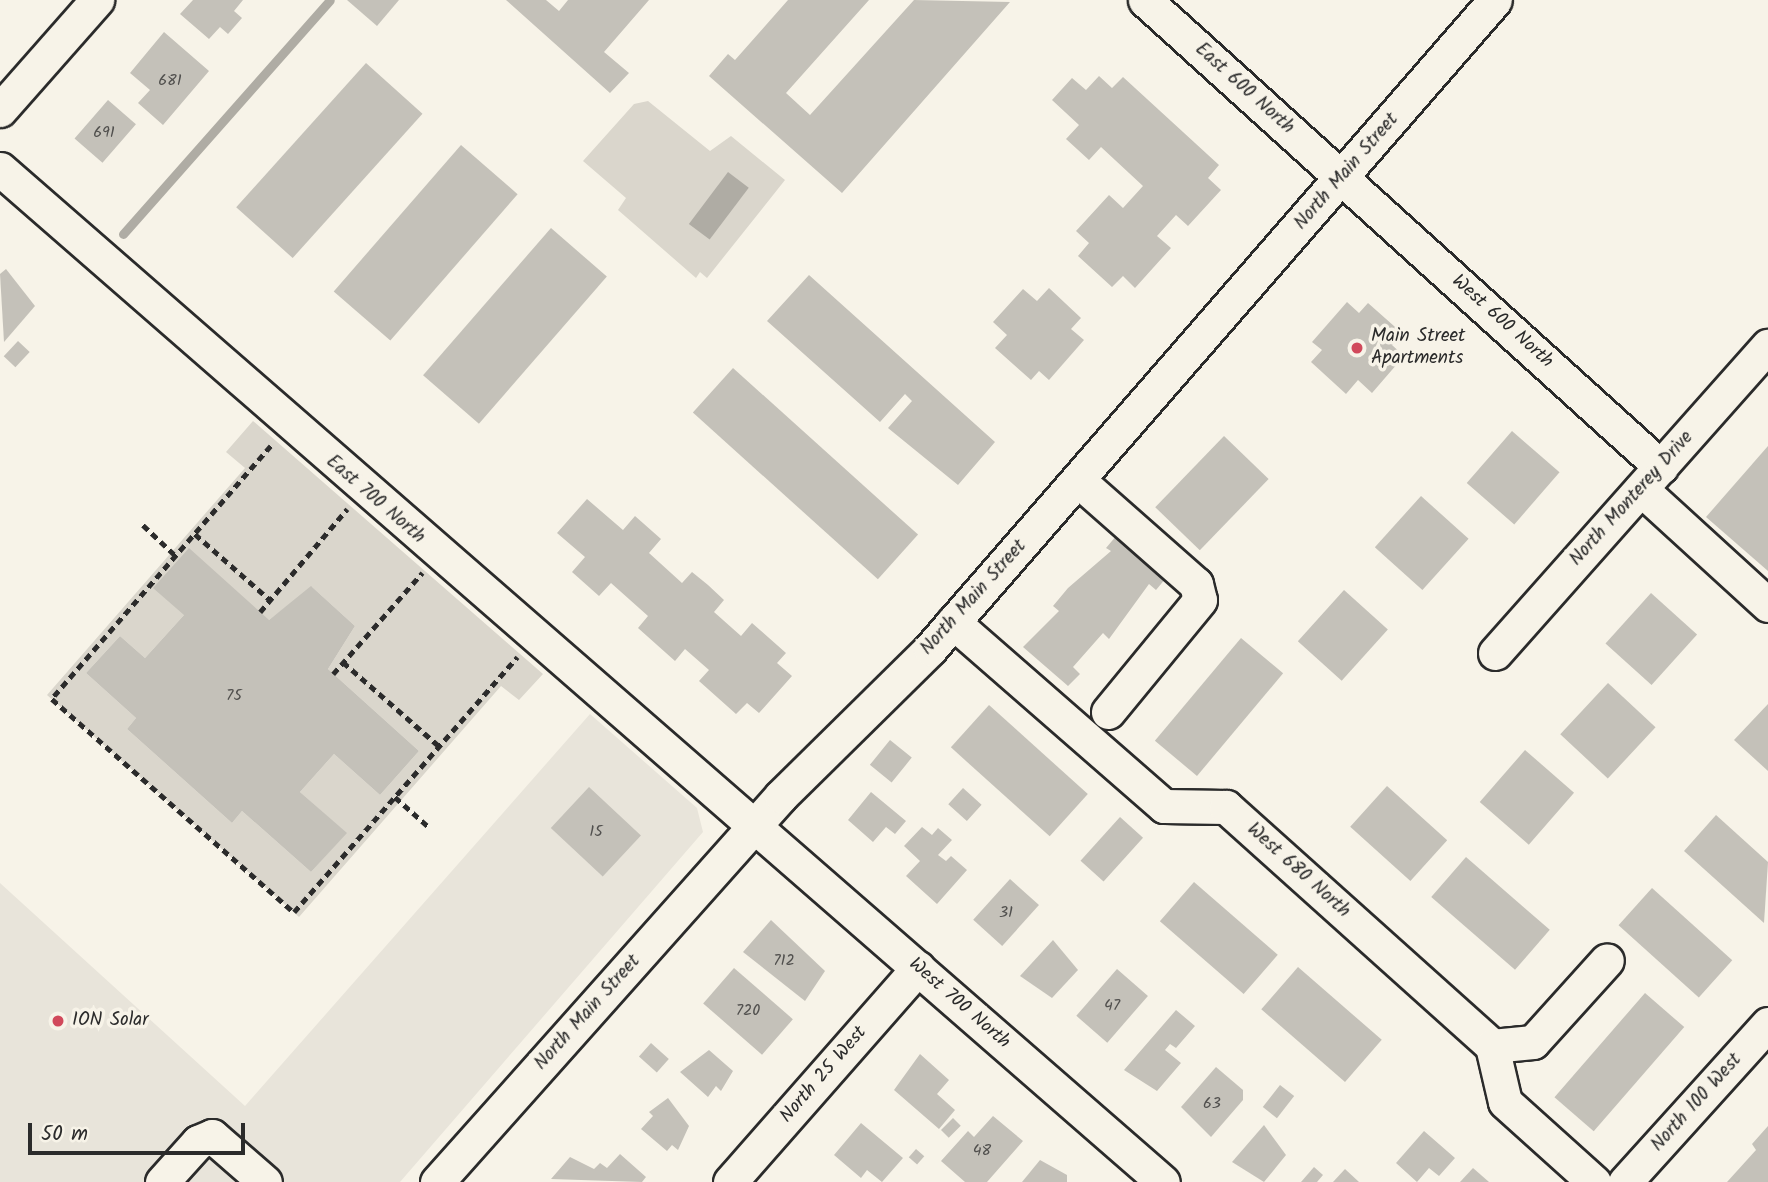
<!DOCTYPE html>
<style>
body{margin:0}
#map{position:relative;width:1768px;height:1182px;overflow:hidden;background:#f7f3e8;font-family:Kalam,sans-serif}
div>[style]{position:absolute}
.built>*{inset:0;background:#e8e4da}
.green>*{inset:0;background:#dad6cc}
.water>*{inset:0;background:#afaca4;transform-origin:0 0}
.stream>*{height:9px;margin:-4.5px;padding:0 4.5px;transform-origin:4.5px;border-radius:4.5px;background:#afaca4}
.building>*{inset:0;background:#c4c1b9;transform-origin:0 0}
.path>*{height:4.5px;margin-top:-2.25px;transform-origin:0;background:repeating-linear-gradient(90deg,#2b2b2b 0 7px,transparent 0 12px)}
.roads{filter:drop-shadow(2px 0 #2b2b2b) drop-shadow(-2px 0 #2b2b2b) drop-shadow(0 2px #2b2b2b) drop-shadow(0 -2px #2b2b2b)}
.minor>*{height:33px;margin:-16.5px;padding:0 16.5px;transform-origin:16.5px;border-radius:16.5px;background:#f7f3e8}
.dots>*{width:19px;height:19px;translate:-50% -50%;box-sizing:border-box;border:4px solid #f7f3e8;border-radius:50%}
span{translate:-50% -50%;white-space:nowrap;text-align:center;line-height:1.15;-webkit-text-stroke:7px #f7f3e8;paint-order:stroke}
.number-label{font-size:16px;color:#51504e}
.number-label span{-webkit-text-stroke-width:0}
.street-label{font-size:19px;color:#2b2b2b}
.poi-label{font-size:19px;color:#2b2b2b}
.left{translate:0 -50%;text-align:left}
.scale{position:absolute;left:28px;top:1123px;width:217px;height:32px;box-sizing:border-box;border:4px solid #2b2b2b;border-top:0;padding-left:9px;font-size:21px;line-height:24px;white-space:nowrap;color:#2b2b2b;-webkit-text-stroke:5px #f7f3e8;paint-order:stroke}
</style>
<div id="map">
<div class="built">
<div style="clip-path:polygon(590px 714px,697px 808px,703px 832px,400px 1182px,0 1182px,0 883px,245px 1106px)"></div>
</div>
<div class="green">
<div style="clip-path:polygon(648px 101px,710px 151px,731px 136px,785px 180px,707px 278px,700px 272px,696px 278px,618px 210px,626px 198px,583px 161px,634px 104px)"></div>
<div style="clip-path:polygon(evenodd,253px 421px,543px 674px,519px 700px,501px 686px,299px 917px,47px 695px,245px 468px,226px 452px,253px 421px,312px 587px,355px 626px,328px 669px,419px 751px,380px 795px,334px 754px,300px 792px,346px 833px,311px 872px,242px 811px,232px 823px,127px 729px,136px 718px,86px 673px,120px 636px,145px 658px,184px 615px,269px 620px,312px 587px)"></div>
</div>
<div class="water">
<div style="left:728px;top:172px;width:26px;height:65px;rotate:37deg"></div>
</div>
<div class="stream">
<div style="left:123px;top:234px;width:312px;rotate:-48.5deg"></div>
</div>
<div class="building">
<div style="clip-path:polygon(193px 0,243px 0,234px 11px,242px 18px,228px 34px,220px 27px,209px 39px,180px 14px)"></div>
<div style="clip-path:polygon(347px 0,399px 0,377px 26px)"></div>
<div style="clip-path:polygon(506px 0,546px 0,559px 11px,568px 0,649px 0,604px 52px,629px 73px,610px 93px)"></div>
<div style="clip-path:polygon(788px 0,869px 0,786px 93px,810px 115px,914px 0,1010px 2px,842px 193px,709px 76px,728px 54px,735px 60px)"></div>
<div style="clip-path:polygon(164px 32px,209px 71px,163px 125px,138px 103px,150px 90px,130px 73px)"></div>
<div style="left:366px;top:63px;width:76px;height:194px;rotate:42deg"></div>
<div style="clip-path:polygon(1099px 76px,1112px 88px,1123px 77px,1219px 165px,1208px 178px,1221px 190px,1188px 226px,1176px 215px,1157px 236px,1171px 248px,1135px 288px,1123px 276px,1112px 287px,1078px 256px,1089px 243px,1076px 231px,1109px 195px,1123px 208px,1143px 186px,1101px 147px,1089px 160px,1066px 139px,1079px 125px,1052px 100px,1072px 78px,1086px 90px)"></div>
<div style="left:108px;top:100px;width:37px;height:51px;rotate:41deg"></div>
<div style="left:461px;top:145px;width:75px;height:194px;rotate:41deg"></div>
<div style="left:551px;top:228px;width:74px;height:195px;rotate:41deg"></div>
<div style="clip-path:polygon(6px 269px,35px 306px,4px 342px,0 274px)"></div>
<div style="clip-path:polygon(809px 275px,995px 442px,958px 485px,888px 428px,912px 401px,905px 394px,880px 422px,767px 321px)"></div>
<div style="clip-path:polygon(1049px 288px,1081px 318px,1071px 329px,1084px 340px,1049px 380px,1039px 371px,1031px 380px,995px 348px,1007px 335px,993px 322px,1023px 289px,1037px 301px)"></div>
<div style="clip-path:polygon(1347px 302px,1359px 313px,1368px 303px,1403px 334px,1392px 345px,1404px 356px,1372px 393px,1358px 380px,1346px 394px,1311px 362px,1322px 350px,1312px 342px)"></div>
<div style="left:18px;top:341px;width:16px;height:21px;rotate:43deg"></div>
<div style="left:733px;top:368px;width:249px;height:60px;rotate:42deg"></div>
<div style="left:1512px;top:431px;width:63px;height:69px;rotate:41deg"></div>
<div style="left:1224px;top:436px;width:62px;height:99px;rotate:44deg"></div>
<div style="clip-path:polygon(1768px 446px,1768px 571px,1706px 517px)"></div>
<div style="left:1421px;top:496px;width:64px;height:69px;rotate:42deg"></div>
<div style="clip-path:polygon(587px 499px,623px 530px,635px 516px,661px 539px,649px 553px,682px 583px,692px 572px,708px 585px,724px 600px,714px 612px,741px 636px,752px 623px,786px 653px,777px 663px,792px 676px,759px 713px,747px 703px,736px 714px,699px 681px,709px 670px,685px 649px,675px 661px,638px 628px,648px 616px,611px 583px,599px 596px,572px 572px,585px 557px,557px 533px)"></div>
<div style="clip-path:polygon(1117px 535px,1166px 578px,1156px 590px,1149px 584px,1109px 639px,1103px 633px,1073px 667px,1080px 674px,1068px 686px,1023px 647px,1059px 611px,1053px 606px,1068px 588px,1111px 551px,1106px 548px)"></div>
<div style="clip-path:polygon(189px 548px,269px 620px,311px 586px,355px 626px,328px 669px,419px 751px,380px 795px,334px 754px,300px 792px,347px 833px,311px 872px,242px 811px,232px 823px,127px 729px,136px 718px,86px 673px,120px 636px,145px 658px,184px 615px,153px 588px)"></div>
<div style="left:1344px;top:590px;width:59px;height:69px;rotate:42deg"></div>
<div style="left:1651px;top:593px;width:62px;height:68px;rotate:42deg"></div>
<div style="left:1241px;top:638px;width:55px;height:134px;rotate:40deg"></div>
<div style="left:1608px;top:683px;width:65px;height:70px;rotate:43deg"></div>
<div style="clip-path:polygon(1768px 704px,1768px 771px,1734px 740px)"></div>
<div style="left:989px;top:705px;width:133px;height:57px;rotate:42deg"></div>
<div style="left:890px;top:740px;width:28px;height:32px;rotate:39deg"></div>
<div style="left:1525px;top:750px;width:65px;height:69px;rotate:41deg"></div>
<div style="left:1387px;top:786px;width:81px;height:55px;rotate:42deg"></div>
<div style="left:589px;top:787px;width:71px;height:56px;rotate:43deg"></div>
<div style="left:963px;top:788px;width:25px;height:22px;rotate:42deg"></div>
<div style="clip-path:polygon(871px 792px,906px 821px,895px 834px,886px 827px,873px 842px,848px 820px)"></div>
<div style="clip-path:polygon(1716px 815px,1768px 862px,1764px 923px,1684px 851px)"></div>
<div style="left:1120px;top:817px;width:31px;height:59px;rotate:42deg"></div>
<div style="clip-path:polygon(922px 827px,932px 835px,938px 828px,952px 840px,938px 855px,946px 861px,951px 856px,967px 870px,937px 904px,906px 876px,920px 861px,904px 846px)"></div>
<div style="left:1466px;top:857px;width:111px;height:53px;rotate:41deg"></div>
<div style="left:1010px;top:879px;width:39px;height:55px;rotate:42deg"></div>
<div style="left:1194px;top:882px;width:111px;height:52px;rotate:41deg"></div>
<div style="left:1652px;top:888px;width:108px;height:50px;rotate:42deg"></div>
<div style="clip-path:polygon(771px 920px,825px 971px,805px 1001px,743px 952px)"></div>
<div style="clip-path:polygon(1053px 940px,1078px 970px,1052px 998px,1020px 976px)"></div>
<div style="left:1298px;top:967px;width:111px;height:56px;rotate:41deg"></div>
<div style="left:734px;top:968px;width:78px;height:47px;rotate:41deg"></div>
<div style="left:1117px;top:969px;width:41px;height:62px;rotate:41deg"></div>
<div style="left:1645px;top:993px;width:52px;height:138px;rotate:41deg"></div>
<div style="clip-path:polygon(1176px 1010px,1195px 1026px,1176px 1048px,1170px 1044px,1165px 1050px,1181px 1063px,1157px 1091px,1124px 1070px)"></div>
<div style="left:651px;top:1043px;width:24px;height:18px;rotate:42deg"></div>
<div style="clip-path:polygon(709px 1050px,733px 1071px,721px 1091px,716px 1086px,708px 1097px,680px 1072px)"></div>
<div style="clip-path:polygon(920px 1054px,949px 1080px,937px 1094px,955px 1110px,939px 1129px,894px 1090px)"></div>
<div style="clip-path:polygon(1216px 1067px,1243px 1090px,1243px 1100px,1211px 1137px,1181px 1107px)"></div>
<div style="left:1280px;top:1085px;width:18px;height:28px;rotate:38deg"></div>
<div style="clip-path:polygon(668px 1098px,689px 1126px,678px 1150px,672px 1145px,667px 1151px,641px 1129px,653px 1116px,649px 1112px)"></div>
<div style="clip-path:polygon(993px 1116px,1023px 1141px,987px 1182px,965px 1182px,941px 1161px,968px 1131px,974px 1137px)"></div>
<div style="left:953px;top:1118px;width:11px;height:17px;rotate:45deg"></div>
<div style="clip-path:polygon(861px 1123px,903px 1158px,882px 1182px,867px 1170px,861px 1178px,834px 1155px)"></div>
<div style="clip-path:polygon(1264px 1125px,1286px 1155px,1264px 1182px,1232px 1162px)"></div>
<div style="clip-path:polygon(1768px 1126px,1768px 1182px,1727px 1182px,1756px 1150px,1752px 1144px)"></div>
<div style="clip-path:polygon(1424px 1131px,1455px 1158px,1439px 1176px,1429px 1168px,1417px 1182px,1396px 1163px)"></div>
<div style="left:916px;top:1149px;width:11px;height:11px;rotate:41deg"></div>
<div style="clip-path:polygon(620px 1154px,646px 1177px,642px 1182px,551px 1179px,570px 1157px,594px 1169px,600px 1163px,607px 1168px)"></div>
<div style="clip-path:polygon(1040px 1160px,1067px 1175px,1067px 1182px,1022px 1182px)"></div>
<div style="clip-path:polygon(1314px 1167px,1323px 1175px,1317px 1182px,1301px 1182px)"></div>
<div style="clip-path:polygon(1473px 1168px,1489px 1182px,1460px 1182px)"></div>
<div style="clip-path:polygon(1345px 1169px,1359px 1182px,1333px 1182px)"></div>
</div>
<div class="path">
<div style="left:271px;top:446px;width:335px;rotate:130.9deg"></div>
<div style="left:52px;top:699px;width:322px;rotate:41.4deg"></div>
<div style="left:294px;top:912px;width:339px;rotate:-48.8deg"></div>
<div style="left:143px;top:525px;width:45px;rotate:43.2deg"></div>
<div style="left:195px;top:534px;width:100px;rotate:41.3deg"></div>
<div style="left:260px;top:612px;width:135px;rotate:-49.8deg"></div>
<div style="left:343px;top:662px;width:128px;rotate:41.2deg"></div>
<div style="left:333px;top:674px;width:135px;rotate:-48.6deg"></div>
<div style="left:395px;top:797px;width:47px;rotate:41.5deg"></div>
</div>
<div class="roads">
<div class="minor">
<div style="left:1145px;top:0;width:696px;rotate:42.15deg"></div>
<div style="left:0;top:110px;width:147px;rotate:-48.6deg"></div>
<div style="left:0;top:169px;width:1542px;rotate:41.06deg"></div>
<div style="left:1079px;top:481px;width:156px;rotate:41.4deg"></div>
<div style="left:1196px;top:584px;width:16px;rotate:76deg"></div>
<div style="left:1200px;top:600px;width:145px;rotate:129.4deg"></div>
<div style="left:1641px;top:489px;width:172px;rotate:42.4deg"></div>
<div style="left:953px;top:622px;width:280px;rotate:41.1deg"></div>
<div style="left:1164px;top:806px;width:62px;rotate:0.9deg"></div>
<div style="left:1226px;top:807px;width:358px;rotate:41.9deg"></div>
<div style="left:1492px;top:1046px;width:57px;rotate:76.9deg"></div>
<div style="left:1505px;top:1102px;width:120px;rotate:42deg"></div>
<div style="left:1495px;top:653px;width:411px;rotate:-48.4deg"></div>
<div style="left:1492px;top:1046px;width:41px;rotate:-5.6deg"></div>
<div style="left:1533px;top:1042px;width:110px;rotate:-47.9deg"></div>
<div style="left:162px;top:1182px;width:54px;rotate:-48deg"></div>
<div style="left:198px;top:1142px;width:15px;rotate:-23deg"></div>
<div style="left:212px;top:1136px;width:70px;rotate:41deg"></div>
<div style="left:437px;top:1182px;width:517px;rotate:-48.29deg"></div>
<div style="left:781px;top:796px;width:209px;rotate:-44.6deg"></div>
<div style="left:930px;top:649px;width:860px;rotate:-48.96deg"></div>
<div style="left:730px;top:1182px;width:285px;rotate:-48.7deg"></div>
<div style="left:1625px;top:1182px;width:213px;rotate:-47.9deg"></div>
</div>
</div>
<div class="dots">
<div style="left:1357px;top:348px;background:#d1495b"></div>
<div style="left:58px;top:1021px;background:#d1495b"></div>
</div>
<div class="number-label">
<span style="left:170px;top:81px">681</span>
<span style="left:104px;top:133px">691</span>
<span style="left:234px;top:696px">75</span>
<span style="left:596px;top:832px">15</span>
<span style="left:1006px;top:913px">31</span>
<span style="left:784px;top:961px">712</span>
<span style="left:1112px;top:1006px">47</span>
<span style="left:748px;top:1011px">720</span>
<span style="left:1212px;top:1104px">63</span>
<span style="left:982px;top:1151px">48</span>
</div>
<div class="street-label">
<span style="left:1244px;top:89px;rotate:42deg">East 600 North</span>
<span style="left:1347px;top:172px;rotate:-49deg">North Main Street</span>
<span style="left:1502px;top:322px;rotate:42deg">West 600 North</span>
<span style="left:1632px;top:499px;rotate:-48deg">North Monterey Drive</span>
<span style="left:375px;top:500px;rotate:41deg">East 700 North</span>
<span style="left:974px;top:598px;rotate:-48deg">North Main Street</span>
<span style="left:1298px;top:871px;rotate:42deg">West 680 North</span>
<span style="left:959px;top:1004px;rotate:41deg">West 700 North</span>
<span style="left:588px;top:1013px;rotate:-48deg">North Main Street</span>
<span style="left:824px;top:1075px;rotate:-49deg">North 25 West</span>
<span style="left:1697px;top:1103px;rotate:-48deg">North 100 West</span>
</div>
<div class="poi-label">
<span class="left" style="left:1371px;top:348px">Main Street<br>Apartments</span>
<span class="left" style="left:72px;top:1021px">ION Solar</span>
</div>
<div class="scale">50 m</div>
</div>
